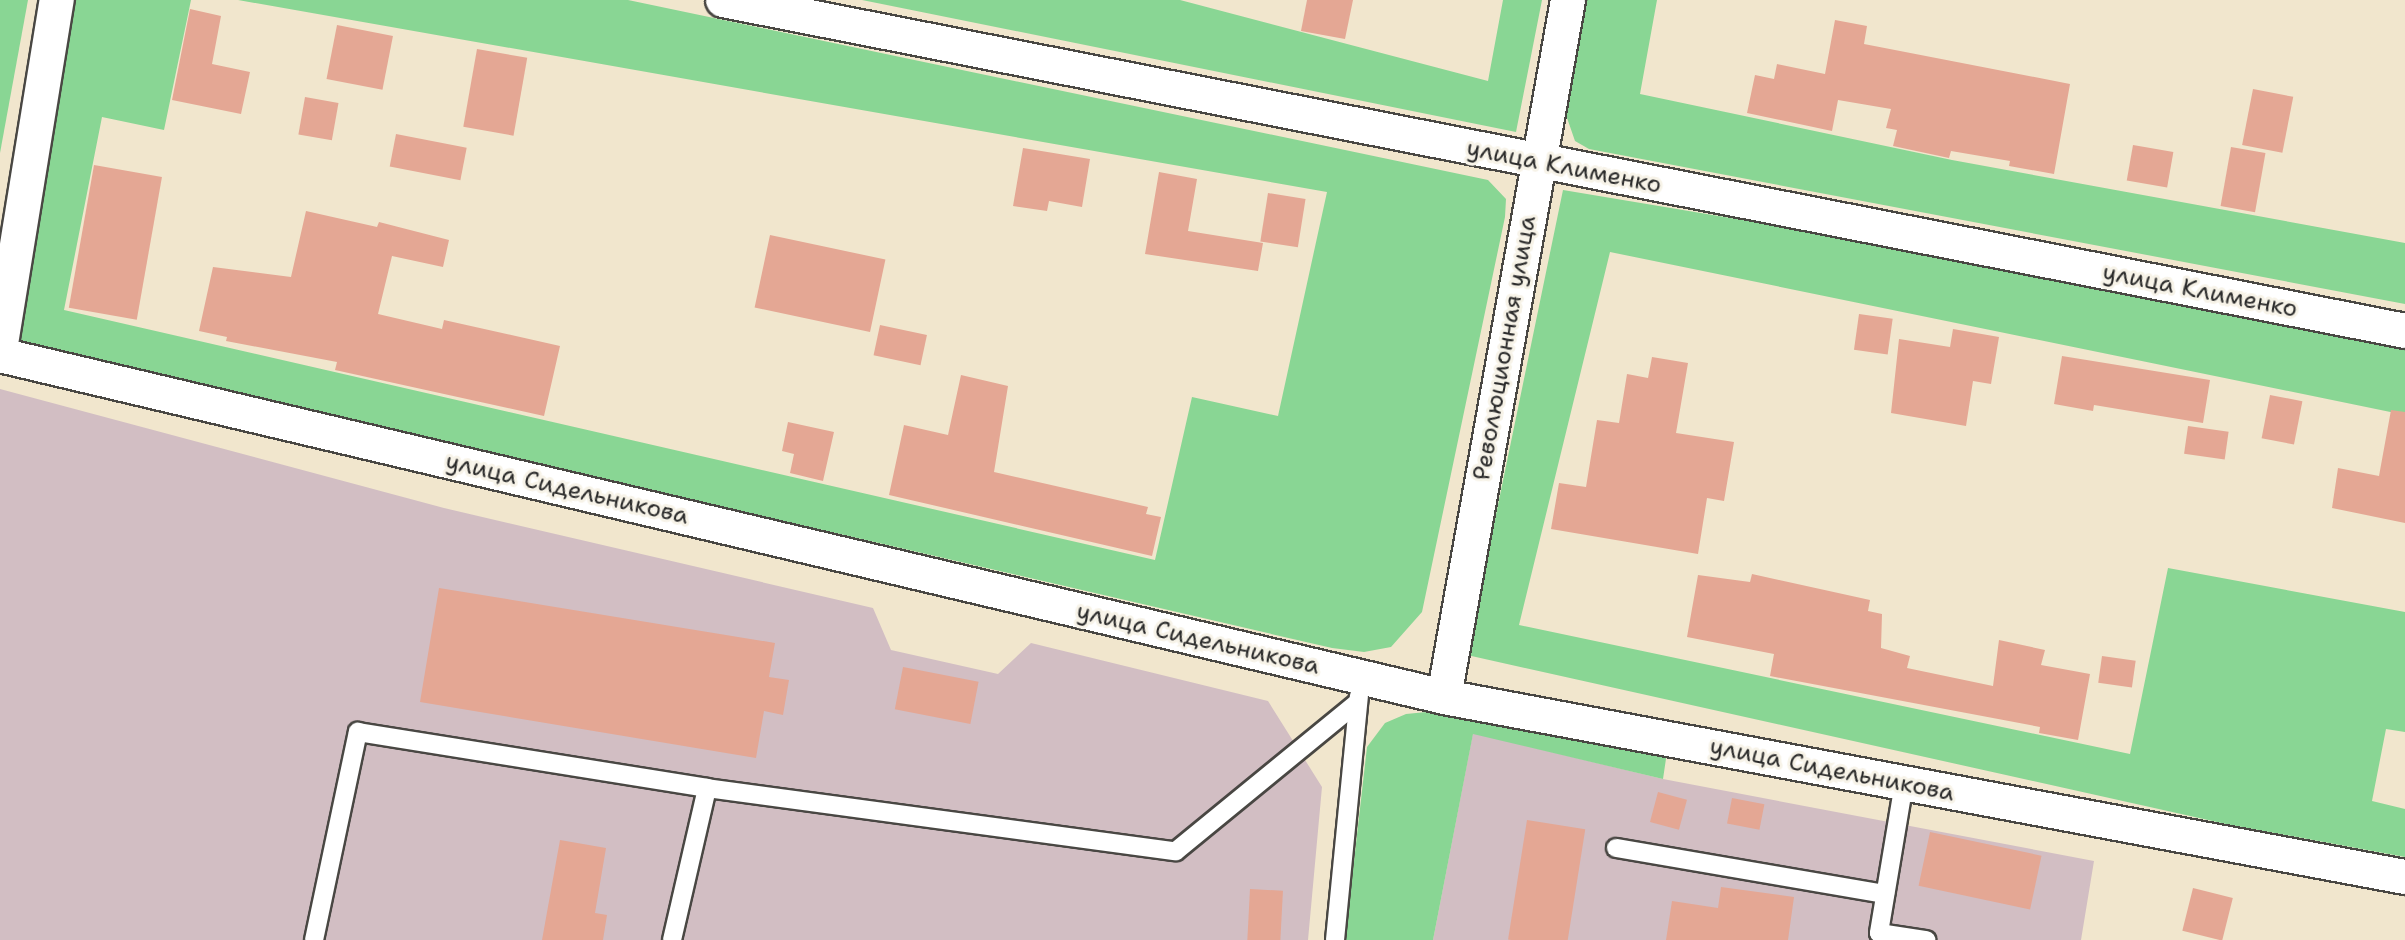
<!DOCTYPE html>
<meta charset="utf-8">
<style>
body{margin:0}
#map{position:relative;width:2405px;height:940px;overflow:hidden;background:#f1e6cd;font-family:"Shantell Sans",sans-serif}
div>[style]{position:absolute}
.industrial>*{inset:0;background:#d2bec3}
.green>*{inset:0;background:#89d694}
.building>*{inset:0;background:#e4a794;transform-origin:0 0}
.roads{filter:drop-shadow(2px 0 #494743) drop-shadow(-2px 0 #494743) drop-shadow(0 2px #494743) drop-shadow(0 -2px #494743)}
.service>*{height:18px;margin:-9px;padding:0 9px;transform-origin:9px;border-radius:9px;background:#fff}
.minor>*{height:34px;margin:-17px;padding:0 17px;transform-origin:17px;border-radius:17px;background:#fff}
span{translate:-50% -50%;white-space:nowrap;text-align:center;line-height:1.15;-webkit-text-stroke:6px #f7f3e8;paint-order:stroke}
.street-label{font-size:24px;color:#2b2b2b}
</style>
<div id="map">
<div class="industrial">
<div style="clip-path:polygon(0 389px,444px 508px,873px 608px,891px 650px,998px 674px,1031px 643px,1268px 701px,1322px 787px,1308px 940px,0 940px)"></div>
<div style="clip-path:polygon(1473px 733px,1663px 779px,2094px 861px,2081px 940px,1433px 940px)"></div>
</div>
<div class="green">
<div style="clip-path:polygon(0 0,28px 0,0 153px)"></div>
<div style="clip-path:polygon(65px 0,191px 0,164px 130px,102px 117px,64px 310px,1155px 560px,1192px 397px,1278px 416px,1327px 192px,238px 0,628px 0,1488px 180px,1506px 199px,1505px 217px,1422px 612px,1391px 647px,1364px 652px,1332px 648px,10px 342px)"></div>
<div style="clip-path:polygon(862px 0,1180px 0,1488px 81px,1503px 0,1542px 0,1516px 132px)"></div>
<div style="clip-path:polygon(1587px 0,1657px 0,1640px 94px,1952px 160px,2405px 243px,2405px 304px,1589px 149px,1575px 141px,1566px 115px)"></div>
<div style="clip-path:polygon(1563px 190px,2060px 273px,2405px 343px,2405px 415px,1610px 252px,1519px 625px,2130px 754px,2168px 568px,2405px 612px,2405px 732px,2386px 729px,2372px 801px,2405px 809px,2405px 857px,2226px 824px,1467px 655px)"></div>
<div style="clip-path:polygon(1447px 710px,1667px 752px,1663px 779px,1473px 734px,1433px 940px,1345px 940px,1367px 747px,1385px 723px,1406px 714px)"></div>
</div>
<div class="building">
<div style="clip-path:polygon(1307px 0,1353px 0,1345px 39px,1301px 31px)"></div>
<div style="clip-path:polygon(190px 9px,221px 16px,212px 64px,250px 72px,241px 114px,172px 100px)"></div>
<div style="clip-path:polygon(1835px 20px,1867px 26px,1864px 44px,2070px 84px,2054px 174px,2009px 166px,2010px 161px,1951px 151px,1949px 158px,1893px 146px,1897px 130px,1886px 128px,1891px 109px,1838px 100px,1832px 131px,1747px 113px,1755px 75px,1774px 79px,1777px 64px,1825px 74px)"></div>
<div style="left:337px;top:25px;width:57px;height:55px;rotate:11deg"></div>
<div style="left:477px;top:49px;width:51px;height:79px;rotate:10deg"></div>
<div style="left:2253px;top:89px;width:41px;height:57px;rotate:11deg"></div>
<div style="left:305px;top:97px;width:34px;height:38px;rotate:10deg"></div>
<div style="left:396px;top:134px;width:72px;height:33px;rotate:11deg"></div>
<div style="left:2133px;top:145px;width:41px;height:36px;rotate:10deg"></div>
<div style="left:2231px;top:147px;width:35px;height:60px;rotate:10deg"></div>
<div style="clip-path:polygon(1023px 148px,1090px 159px,1082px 207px,1049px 201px,1047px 211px,1013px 206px)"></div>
<div style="left:94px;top:165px;width:69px;height:145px;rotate:10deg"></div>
<div style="clip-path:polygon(1159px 172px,1197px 179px,1188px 231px,1263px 243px,1258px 271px,1145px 254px)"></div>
<div style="left:1268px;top:193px;width:38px;height:49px;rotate:9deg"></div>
<div style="clip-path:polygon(306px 211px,377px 227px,379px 222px,449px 240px,443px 267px,392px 256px,378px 314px,442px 329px,444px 320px,560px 346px,544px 416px,335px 370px,337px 362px,226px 341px,227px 337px,199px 331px,213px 267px,291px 277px)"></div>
<div style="left:770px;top:235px;width:118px;height:74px;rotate:12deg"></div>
<div style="left:1859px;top:314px;width:34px;height:36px;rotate:8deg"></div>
<div style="left:880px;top:325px;width:48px;height:31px;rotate:12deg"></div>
<div style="clip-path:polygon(1953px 329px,1999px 337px,1991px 384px,1973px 381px,1966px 426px,1891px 413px,1899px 339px,1950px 347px)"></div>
<div style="clip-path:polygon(2062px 356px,2210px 380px,2203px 423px,2094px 405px,2093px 411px,2054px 404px)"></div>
<div style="clip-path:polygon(1652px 357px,1688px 363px,1676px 433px,1734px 442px,1724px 501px,1707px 498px,1698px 554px,1551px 529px,1559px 483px,1586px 487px,1597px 420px,1619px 423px,1627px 374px,1648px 378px)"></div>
<div style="clip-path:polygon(961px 375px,1008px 386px,994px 472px,1148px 507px,1146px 514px,1161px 517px,1152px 556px,889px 495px,904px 425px,948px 435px)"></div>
<div style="left:2270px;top:395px;width:33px;height:44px;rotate:11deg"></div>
<div style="clip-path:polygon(2391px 410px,2405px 412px,2405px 523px,2332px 508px,2338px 468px,2379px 476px)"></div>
<div style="clip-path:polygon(788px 422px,834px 432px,823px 481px,790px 473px,794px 454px,782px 451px)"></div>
<div style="left:2188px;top:426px;width:41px;height:28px;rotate:8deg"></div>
<div style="clip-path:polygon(1752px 574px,1870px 600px,1868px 611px,1882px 614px,1881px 648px,1910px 656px,1907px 668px,1993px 686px,1999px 640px,2045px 650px,2041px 665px,2090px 674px,2078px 740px,2039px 733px,2040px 727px,1770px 676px,1774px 654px,1687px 637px,1698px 575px,1750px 582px)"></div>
<div style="clip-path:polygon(439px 588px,775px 643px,769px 677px,789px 680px,783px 715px,764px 711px,756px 758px,420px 702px)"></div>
<div style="left:2102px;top:656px;width:34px;height:27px;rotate:8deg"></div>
<div style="left:903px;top:667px;width:77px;height:43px;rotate:11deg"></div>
<div style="left:1658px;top:792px;width:30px;height:31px;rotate:15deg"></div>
<div style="left:1732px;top:798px;width:33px;height:26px;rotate:11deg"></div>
<div style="left:1527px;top:820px;width:59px;height:121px;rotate:9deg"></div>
<div style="left:1930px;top:832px;width:114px;height:55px;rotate:12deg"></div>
<div style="clip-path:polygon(560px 840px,606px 848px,595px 913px,607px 915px,603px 940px,542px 940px)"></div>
<div style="clip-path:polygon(1721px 887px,1794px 897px,1788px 940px,1666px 940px,1672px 901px,1718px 908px)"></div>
<div style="left:2193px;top:888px;width:41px;height:44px;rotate:14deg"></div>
<div style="left:1250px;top:889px;width:33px;height:51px;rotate:3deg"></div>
</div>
<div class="roads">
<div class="service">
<div style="left:1904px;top:783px;width:152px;rotate:99.5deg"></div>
<div style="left:1879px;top:933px;width:48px;rotate:8.5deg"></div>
<div style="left:1616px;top:848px;width:273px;rotate:9.7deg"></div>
<div style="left:314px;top:940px;width:213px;rotate:-78.1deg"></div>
<div style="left:358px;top:732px;width:353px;rotate:9.1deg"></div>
<div style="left:707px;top:788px;width:473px;rotate:7.7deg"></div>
<div style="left:1176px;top:851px;width:235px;rotate:-39.3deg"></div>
<div style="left:672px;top:940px;width:156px;rotate:-77deg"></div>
<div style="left:1335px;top:940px;width:245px;rotate:-84.4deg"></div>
</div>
<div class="minor">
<div style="left:723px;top:0;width:1714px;rotate:11.13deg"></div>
<div style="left:0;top:350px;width:355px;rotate:-80.8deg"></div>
<div style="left:0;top:355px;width:1484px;rotate:13.32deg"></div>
<div style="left:1444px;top:697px;width:978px;rotate:10.61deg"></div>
<div style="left:1444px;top:697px;width:708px;rotate:-79.91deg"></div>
</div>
</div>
<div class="street-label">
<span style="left:1564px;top:167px;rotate:11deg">улица Клименко</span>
<span style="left:2200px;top:291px;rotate:11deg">улица Клименко</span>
<span style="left:1505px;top:348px;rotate:-80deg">Революционная улица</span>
<span style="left:567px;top:489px;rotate:13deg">улица Сидельникова</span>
<span style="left:1198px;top:639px;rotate:13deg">улица Сидельникова</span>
<span style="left:1832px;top:770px;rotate:11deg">улица Сидельникова</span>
</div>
</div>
